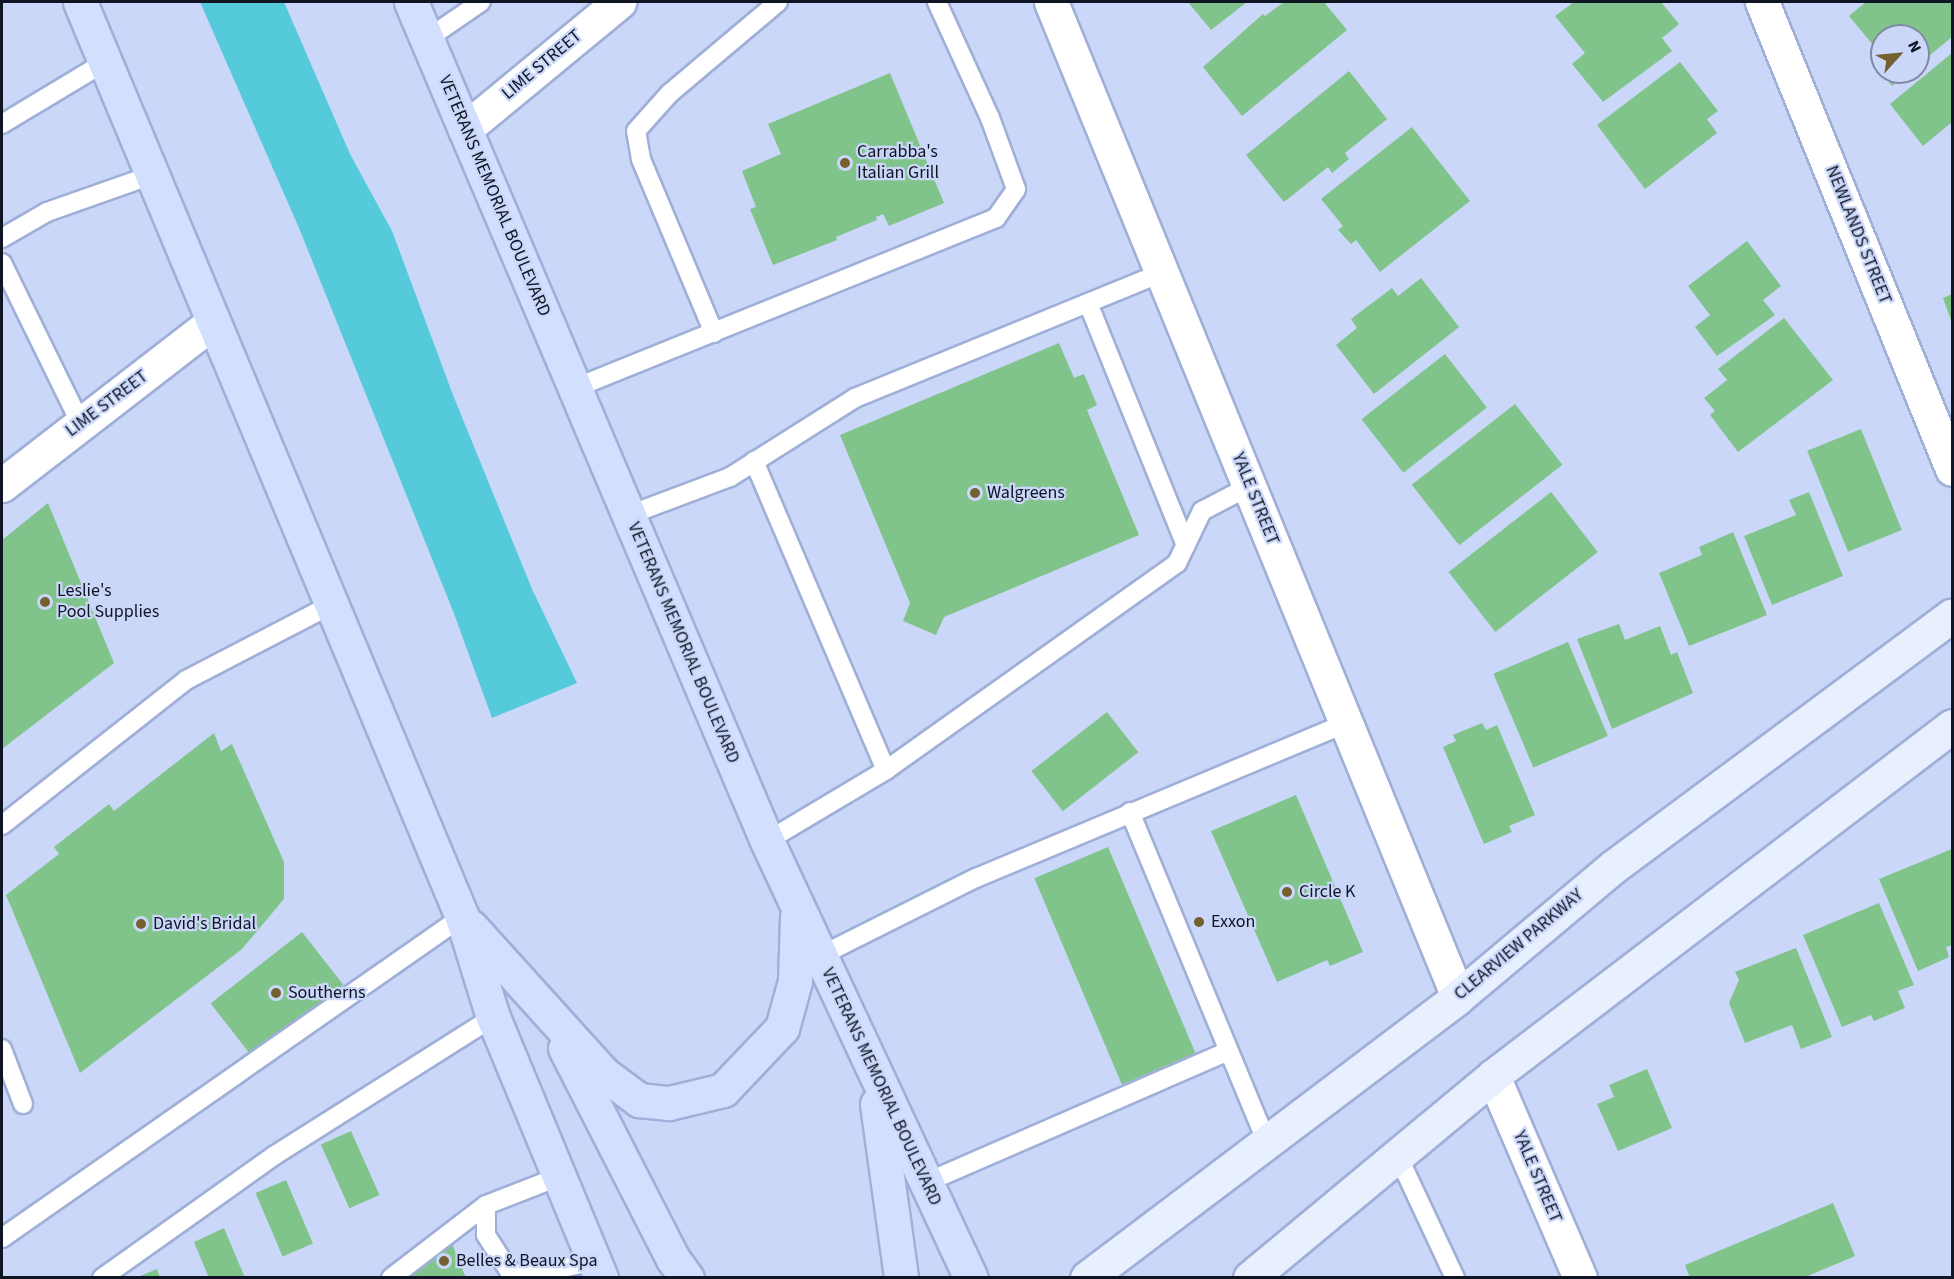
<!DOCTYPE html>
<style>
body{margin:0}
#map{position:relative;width:1954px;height:1279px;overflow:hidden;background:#cad7f9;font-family:"Source Sans 3",sans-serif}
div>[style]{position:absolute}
.water>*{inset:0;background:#55cadb}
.building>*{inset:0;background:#81c48b;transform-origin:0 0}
.roads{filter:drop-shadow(2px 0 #a0afd8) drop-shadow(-2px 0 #a0afd8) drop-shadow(0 2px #a0afd8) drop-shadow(0 -2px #a0afd8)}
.lane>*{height:18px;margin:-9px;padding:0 9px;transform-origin:9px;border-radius:9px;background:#fff}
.street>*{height:33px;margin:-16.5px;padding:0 16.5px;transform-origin:16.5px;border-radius:16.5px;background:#fff}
.secondary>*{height:33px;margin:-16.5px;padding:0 16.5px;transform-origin:16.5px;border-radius:16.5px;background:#e8efff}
.primary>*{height:33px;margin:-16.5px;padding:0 16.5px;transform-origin:16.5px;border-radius:16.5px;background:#d2dfff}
.dots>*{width:16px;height:16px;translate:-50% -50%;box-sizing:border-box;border:3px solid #cad7f9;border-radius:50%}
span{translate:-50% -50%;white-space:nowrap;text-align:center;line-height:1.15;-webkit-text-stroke:4.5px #cad7f9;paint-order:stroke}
.street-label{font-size:18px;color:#101524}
.poi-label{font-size:18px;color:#101524}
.left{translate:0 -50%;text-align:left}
.frame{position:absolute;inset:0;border:3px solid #101524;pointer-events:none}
.north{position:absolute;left:1870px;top:24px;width:60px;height:60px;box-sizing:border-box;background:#cad7f9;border:2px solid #8089a4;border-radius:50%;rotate:63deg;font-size:16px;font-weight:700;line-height:24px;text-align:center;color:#101524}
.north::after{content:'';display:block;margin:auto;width:21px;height:27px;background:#74612f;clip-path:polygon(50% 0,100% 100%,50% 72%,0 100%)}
</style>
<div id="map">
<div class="water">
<div style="clip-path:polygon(200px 2px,284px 2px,350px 154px,392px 231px,453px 395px,532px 589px,577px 683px,492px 718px,453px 611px,299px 228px)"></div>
</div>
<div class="building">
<div style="clip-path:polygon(1188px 2px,1247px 2px,1211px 30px)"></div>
<div style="clip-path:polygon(1284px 2px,1324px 2px,1347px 30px,1242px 116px,1203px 67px,1263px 14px,1265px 16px)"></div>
<div style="clip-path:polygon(1574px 2px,1661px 2px,1679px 24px,1662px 38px,1672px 51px,1603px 102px,1572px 64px,1585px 53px,1555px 16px)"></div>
<div style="clip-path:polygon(1866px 2px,1952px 2px,1952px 37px,1918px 65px,1918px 36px,1882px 36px,1882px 72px,1909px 72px,1892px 86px,1870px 58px,1878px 51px,1849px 16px)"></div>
<div style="clip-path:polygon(1952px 53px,1952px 122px,1923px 146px,1890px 104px)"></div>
<div style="clip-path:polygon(1680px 62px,1718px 111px,1707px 119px,1717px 133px,1645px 189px,1597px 125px)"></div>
<div style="clip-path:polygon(1349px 71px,1387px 119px,1345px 153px,1349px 159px,1332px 173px,1328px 167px,1284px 202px,1246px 155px)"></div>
<div style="clip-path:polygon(890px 73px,944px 203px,889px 226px,883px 214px,876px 217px,877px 220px,836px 237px,837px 240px,773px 265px,750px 209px,756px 207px,742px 171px,781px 154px,768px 124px)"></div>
<div style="clip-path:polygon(1412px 127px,1470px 201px,1380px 272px,1356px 240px,1351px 244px,1338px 230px,1343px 226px,1321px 199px)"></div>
<div style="clip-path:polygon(1747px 241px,1781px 286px,1763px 300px,1775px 315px,1717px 356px,1695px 327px,1710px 315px,1688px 286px)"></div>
<div style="clip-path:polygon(1421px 278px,1459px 327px,1374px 394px,1336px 345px,1357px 328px,1351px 319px,1392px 288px,1398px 296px)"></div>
<div style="clip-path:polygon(1952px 294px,1952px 323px,1943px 298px)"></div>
<div style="clip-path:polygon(1784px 318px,1833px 380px,1738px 452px,1710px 415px,1715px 411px,1704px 398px,1727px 380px,1718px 369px)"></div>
<div style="clip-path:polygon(1059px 343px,1074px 378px,1084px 374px,1097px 405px,1087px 410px,1139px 535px,944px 617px,936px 635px,903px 621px,910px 603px,840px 435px)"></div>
<div style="left:1445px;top:354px;width:68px;height:106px;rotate:52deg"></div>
<div style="left:1515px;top:404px;width:77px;height:131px;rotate:52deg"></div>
<div style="left:1861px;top:429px;width:109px;height:58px;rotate:68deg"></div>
<div style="left:1551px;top:492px;width:76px;height:130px;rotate:52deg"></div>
<div style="clip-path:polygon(1809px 492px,1843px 576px,1772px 605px,1744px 536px,1796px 515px,1789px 500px)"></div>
<div style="clip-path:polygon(48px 503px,114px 663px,2px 749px,2px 540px)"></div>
<div style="clip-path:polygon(1733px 532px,1767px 615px,1689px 646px,1659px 573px,1702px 555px,1699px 547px)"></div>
<div style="clip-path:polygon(1619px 624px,1625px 640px,1660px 626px,1671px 655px,1677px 652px,1693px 693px,1612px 729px,1577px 639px)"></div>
<div style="left:1568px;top:642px;width:102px;height:81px;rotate:67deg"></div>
<div style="left:1107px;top:712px;width:51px;height:96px;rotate:52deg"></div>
<div style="clip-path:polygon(1482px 723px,1486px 730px,1497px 725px,1535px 815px,1509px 826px,1512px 832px,1484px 844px,1443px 747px,1456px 741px,1453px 735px)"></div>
<div style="clip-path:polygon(214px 733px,221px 751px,232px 744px,284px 862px,284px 899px,242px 949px,80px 1073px,6px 895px,59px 854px,54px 847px,109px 804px,114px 811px)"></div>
<div style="clip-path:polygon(1296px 795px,1363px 952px,1330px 966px,1327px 960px,1277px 982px,1211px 831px)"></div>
<div style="left:1108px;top:847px;width:224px;height:80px;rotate:67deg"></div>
<div style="clip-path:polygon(1952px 849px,1952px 945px,1946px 947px,1949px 957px,1918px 971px,1879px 879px)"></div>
<div style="clip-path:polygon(1879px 903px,1914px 985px,1898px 991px,1905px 1008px,1874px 1021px,1871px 1015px,1842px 1027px,1803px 935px)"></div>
<div style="left:302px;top:932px;width:67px;height:116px;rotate:52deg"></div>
<div style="clip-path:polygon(1796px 948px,1832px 1037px,1801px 1049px,1792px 1025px,1745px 1043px,1729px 1003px,1739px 980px,1735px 972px)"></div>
<div style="clip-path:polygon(1647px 1069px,1672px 1128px,1618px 1151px,1597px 1104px,1614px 1097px,1609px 1085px)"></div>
<div style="left:351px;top:1131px;width:70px;height:33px;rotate:66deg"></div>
<div style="left:286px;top:1180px;width:69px;height:33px;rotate:67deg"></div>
<div style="clip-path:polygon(1833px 1203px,1855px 1256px,1803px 1278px,1690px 1278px,1685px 1265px)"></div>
<div style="clip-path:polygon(224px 1228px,245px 1278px,209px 1278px,194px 1242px)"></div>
<div style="clip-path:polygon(452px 1244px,466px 1278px,407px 1278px)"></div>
<div style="clip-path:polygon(157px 1269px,160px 1278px,138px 1278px,138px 1277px)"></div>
</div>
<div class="roads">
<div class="lane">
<div style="left:427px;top:39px;width:65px;rotate:-34.4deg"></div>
<div style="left:2px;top:124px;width:120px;rotate:-31deg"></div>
<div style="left:2px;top:238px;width:52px;rotate:-30deg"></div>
<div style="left:47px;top:212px;width:111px;rotate:-19.4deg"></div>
<div style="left:2px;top:263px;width:179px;rotate:63.9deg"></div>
<div style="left:1088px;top:303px;width:261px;rotate:68deg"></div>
<div style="left:714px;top:333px;width:189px;rotate:-112.8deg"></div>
<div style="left:641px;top:159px;width:28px;rotate:-100deg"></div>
<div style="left:636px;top:131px;width:51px;rotate:-48.2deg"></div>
<div style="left:670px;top:93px;width:141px;rotate:-40.1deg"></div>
<div style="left:575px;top:388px;width:454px;rotate:-22deg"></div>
<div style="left:996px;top:218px;width:35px;rotate:-55deg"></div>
<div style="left:1016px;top:189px;width:76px;rotate:-110.1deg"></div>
<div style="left:990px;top:118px;width:128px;rotate:-114.6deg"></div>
<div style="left:754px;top:461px;width:336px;rotate:66.9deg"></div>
<div style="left:886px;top:770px;width:357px;rotate:-35.4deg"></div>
<div style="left:1177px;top:563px;width:58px;rotate:-64.3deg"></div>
<div style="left:1202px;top:511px;width:54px;rotate:-27.5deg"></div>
<div style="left:629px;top:515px;width:108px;rotate:-20.6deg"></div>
<div style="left:730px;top:477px;width:148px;rotate:-32.3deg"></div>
<div style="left:855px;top:398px;width:331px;rotate:-22.2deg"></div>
<div style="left:1130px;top:812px;width:356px;rotate:67.5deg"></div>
<div style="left:2px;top:825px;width:234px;rotate:-38.2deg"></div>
<div style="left:186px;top:680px;width:161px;rotate:-27.4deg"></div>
<div style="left:767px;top:841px;width:139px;rotate:-30.8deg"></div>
<div style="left:820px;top:956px;width:174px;rotate:-26.6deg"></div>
<div style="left:976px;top:878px;width:402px;rotate:-22.7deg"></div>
<div style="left:2px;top:1049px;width:59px;rotate:69.1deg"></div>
<div style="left:1397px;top:1154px;width:137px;rotate:64.9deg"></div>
<div style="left:925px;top:1183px;width:331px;rotate:-23.5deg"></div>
<div style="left:486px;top:1205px;width:30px;rotate:90deg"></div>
<div style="left:486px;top:1235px;width:43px;rotate:57.4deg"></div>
<div style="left:509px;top:1271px;width:20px;rotate:15deg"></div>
<div style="left:528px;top:1276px;width:67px;rotate:-13deg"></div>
<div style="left:2px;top:1238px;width:561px;rotate:-34.91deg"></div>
<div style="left:102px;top:1278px;width:212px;rotate:-35.4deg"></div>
<div style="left:275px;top:1155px;width:258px;rotate:-32.3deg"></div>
<div style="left:391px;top:1278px;width:120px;rotate:-37.5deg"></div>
<div style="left:486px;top:1205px;width:77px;rotate:-21.3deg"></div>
</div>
<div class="street">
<div style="left:1051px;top:2px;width:1075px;rotate:67.75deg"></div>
<div style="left:1762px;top:2px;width:504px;rotate:67.86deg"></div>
<div style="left:465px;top:129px;width:200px;rotate:-39.5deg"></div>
<div style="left:2px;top:485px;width:267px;rotate:-37.7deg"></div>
<div style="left:1493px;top:1076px;width:220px;rotate:66.7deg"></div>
</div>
<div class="secondary">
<div style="left:1087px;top:1278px;width:465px;rotate:-37.1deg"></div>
<div style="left:1458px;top:997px;width:202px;rotate:-40deg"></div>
<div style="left:1613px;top:867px;width:422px;rotate:-36.6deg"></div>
<div style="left:1250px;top:1278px;width:316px;rotate:-39.7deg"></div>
<div style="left:1493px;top:1076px;width:577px;rotate:-37.33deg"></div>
</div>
<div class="primary">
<div style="left:80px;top:2px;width:992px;rotate:67.34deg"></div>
<div style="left:462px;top:917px;width:105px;rotate:72.8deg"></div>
<div style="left:493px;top:1017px;width:282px;rotate:67.5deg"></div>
<div style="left:411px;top:2px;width:911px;rotate:67.01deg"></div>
<div style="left:767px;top:841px;width:482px;rotate:65deg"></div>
<div style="left:471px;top:927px;width:198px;rotate:47.9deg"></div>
<div style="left:604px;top:1074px;width:44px;rotate:36.6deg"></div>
<div style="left:639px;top:1100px;width:30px;rotate:6deg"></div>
<div style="left:669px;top:1103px;width:56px;rotate:-13.5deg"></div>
<div style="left:723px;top:1090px;width:86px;rotate:-46.4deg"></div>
<div style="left:782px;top:1028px;width:49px;rotate:-74.5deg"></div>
<div style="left:795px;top:981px;width:65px;rotate:-88.2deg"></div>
<div style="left:565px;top:1048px;width:237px;rotate:62.9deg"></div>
<div style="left:673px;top:1259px;width:24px;rotate:54deg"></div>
<div style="left:877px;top:1104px;width:176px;rotate:82.1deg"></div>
</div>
</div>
<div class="dots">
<div style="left:845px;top:163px;background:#74612f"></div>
<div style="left:975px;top:493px;background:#74612f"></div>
<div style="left:45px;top:602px;background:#74612f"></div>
<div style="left:1287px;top:892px;background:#74612f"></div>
<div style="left:1199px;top:922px;background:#74612f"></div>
<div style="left:141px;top:924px;background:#74612f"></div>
<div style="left:276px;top:993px;background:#74612f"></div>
<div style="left:444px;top:1261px;background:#74612f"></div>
</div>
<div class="street-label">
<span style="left:542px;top:65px;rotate:-40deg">LIME STREET</span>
<span style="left:494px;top:196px;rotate:67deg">VETERANS MEMORIAL BOULEVARD</span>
<span style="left:1858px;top:235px;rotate:68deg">NEWLANDS STREET</span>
<span style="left:107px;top:404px;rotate:-37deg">LIME STREET</span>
<span style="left:1255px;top:499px;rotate:68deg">YALE STREET</span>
<span style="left:683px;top:643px;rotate:67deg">VETERANS MEMORIAL BOULEVARD</span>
<span style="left:1519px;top:945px;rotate:-40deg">CLEARVIEW PARKWAY</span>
<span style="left:881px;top:1087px;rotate:65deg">VETERANS MEMORIAL BOULEVARD</span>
<span style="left:1537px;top:1177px;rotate:67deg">YALE STREET</span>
</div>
<div class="poi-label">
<span class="left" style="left:857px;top:163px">Carrabba's<br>Italian Grill</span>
<span class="left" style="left:987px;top:493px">Walgreens</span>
<span class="left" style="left:57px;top:602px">Leslie's<br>Pool Supplies</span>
<span class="left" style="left:1299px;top:892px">Circle K</span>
<span class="left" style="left:1211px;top:922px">Exxon</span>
<span class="left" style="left:153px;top:924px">David's Bridal</span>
<span class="left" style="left:288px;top:993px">Southerns</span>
<span class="left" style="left:456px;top:1261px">Belles &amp; Beaux Spa</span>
</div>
<div class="frame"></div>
<div class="north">N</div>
</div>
